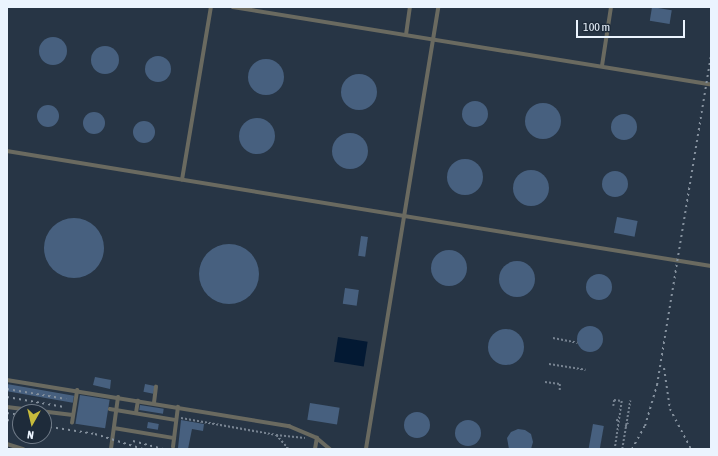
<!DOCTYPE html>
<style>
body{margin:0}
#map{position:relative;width:718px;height:456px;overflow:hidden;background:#273545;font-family:"Asap Condensed",sans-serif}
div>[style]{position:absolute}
.water>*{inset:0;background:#031933;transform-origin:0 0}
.building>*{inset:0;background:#47607f;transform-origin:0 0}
.round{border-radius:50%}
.path>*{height:1.5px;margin-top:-0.75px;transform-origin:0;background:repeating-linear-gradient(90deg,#768290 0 2px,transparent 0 4px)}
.service>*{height:3.5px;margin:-1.75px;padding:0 1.75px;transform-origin:1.75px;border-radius:1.75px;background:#6a6a60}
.rail>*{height:2px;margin-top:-1px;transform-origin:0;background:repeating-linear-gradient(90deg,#84909d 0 2px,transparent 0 6px)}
span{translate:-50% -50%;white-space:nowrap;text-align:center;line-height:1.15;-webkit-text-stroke:4px #1e2b3a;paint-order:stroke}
.frame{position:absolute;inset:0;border:8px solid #ebf4fe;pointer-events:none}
.north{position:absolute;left:12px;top:404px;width:40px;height:40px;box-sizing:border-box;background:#1e2b3a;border:1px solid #707b88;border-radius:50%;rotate:188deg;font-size:11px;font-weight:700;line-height:16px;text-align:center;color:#ebf4fe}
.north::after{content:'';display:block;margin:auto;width:14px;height:18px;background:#c7bb3c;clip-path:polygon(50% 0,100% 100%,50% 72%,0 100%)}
.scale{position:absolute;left:576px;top:20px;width:109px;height:18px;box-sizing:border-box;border:2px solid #ebf4fe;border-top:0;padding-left:5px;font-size:12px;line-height:14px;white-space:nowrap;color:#ebf4fe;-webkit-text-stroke:3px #1e2b3a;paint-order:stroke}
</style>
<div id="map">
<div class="water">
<div style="left:338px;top:337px;width:30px;height:25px;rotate:9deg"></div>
</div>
<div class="building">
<div style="left:652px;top:7px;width:20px;height:14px;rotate:9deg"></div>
<div class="round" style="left:39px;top:37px;width:28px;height:28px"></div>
<div class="round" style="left:91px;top:46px;width:28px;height:28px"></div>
<div class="round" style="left:145px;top:56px;width:26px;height:26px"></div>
<div class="round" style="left:248px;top:59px;width:36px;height:36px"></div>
<div class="round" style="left:341px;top:74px;width:36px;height:36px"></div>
<div class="round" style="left:462px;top:101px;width:26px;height:26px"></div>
<div class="round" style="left:525px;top:103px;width:36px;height:36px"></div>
<div class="round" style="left:37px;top:105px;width:22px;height:22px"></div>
<div class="round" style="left:83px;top:112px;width:22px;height:22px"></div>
<div class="round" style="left:611px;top:114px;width:26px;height:26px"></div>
<div class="round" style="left:239px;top:118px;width:36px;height:36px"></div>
<div class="round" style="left:133px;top:121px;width:22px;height:22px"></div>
<div class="round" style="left:332px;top:133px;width:36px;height:36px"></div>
<div class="round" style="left:447px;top:159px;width:36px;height:36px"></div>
<div class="round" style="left:513px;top:170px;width:36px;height:36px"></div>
<div class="round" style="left:602px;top:171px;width:26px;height:26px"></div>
<div style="left:617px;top:217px;width:21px;height:16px;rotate:11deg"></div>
<div class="round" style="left:44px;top:218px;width:60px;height:60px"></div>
<div style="left:361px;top:236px;width:7px;height:20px;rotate:8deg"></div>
<div class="round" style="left:199px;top:244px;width:60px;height:60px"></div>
<div class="round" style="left:431px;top:250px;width:36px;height:36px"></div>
<div class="round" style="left:499px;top:261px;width:36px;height:36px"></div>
<div class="round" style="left:586px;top:274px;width:26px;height:26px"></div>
<div style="left:345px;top:288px;width:14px;height:16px;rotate:8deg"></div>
<div class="round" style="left:577px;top:326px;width:26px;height:26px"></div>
<div class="round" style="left:488px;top:329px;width:36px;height:36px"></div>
<div style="clip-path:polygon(95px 377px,111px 380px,110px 389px,93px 385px)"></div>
<div style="left:7px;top:384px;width:68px;height:7px;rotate:10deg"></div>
<div style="left:145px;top:384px;width:10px;height:8px;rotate:11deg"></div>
<div style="left:80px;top:395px;width:30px;height:29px;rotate:9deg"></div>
<div style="left:310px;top:403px;width:30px;height:17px;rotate:9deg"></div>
<div style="left:140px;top:405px;width:24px;height:5px;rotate:9deg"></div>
<div class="round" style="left:404px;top:412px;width:26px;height:26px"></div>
<div class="round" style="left:455px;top:420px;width:26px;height:26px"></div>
<div style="clip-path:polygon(181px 420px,204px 424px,203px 431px,192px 429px,188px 449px,178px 448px)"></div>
<div style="left:148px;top:422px;width:11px;height:6px;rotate:10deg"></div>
<div style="left:593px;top:424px;width:11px;height:25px;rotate:10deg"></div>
<div style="clip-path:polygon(518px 429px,525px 430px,531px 434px,533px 442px,531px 449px,509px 449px,507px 438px,511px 432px)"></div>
</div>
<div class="path">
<div style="left:553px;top:338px;width:25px;rotate:11deg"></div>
<div style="left:549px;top:364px;width:37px;rotate:9deg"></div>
<div style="left:545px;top:382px;width:15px;rotate:8deg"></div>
<div style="left:560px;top:384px;width:8px;rotate:90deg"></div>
<div style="left:613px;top:406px;width:6px;rotate:-81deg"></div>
<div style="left:614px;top:400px;width:8px;rotate:7deg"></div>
<div style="left:622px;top:401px;width:49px;rotate:98.3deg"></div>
<div style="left:181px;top:418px;width:97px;rotate:10.1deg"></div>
<div style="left:616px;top:421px;width:4px;rotate:-45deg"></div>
<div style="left:625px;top:427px;width:5px;rotate:-53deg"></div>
<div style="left:288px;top:449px;width:18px;rotate:-131deg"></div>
<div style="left:276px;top:435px;width:29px;rotate:6deg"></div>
<div style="left:622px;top:449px;width:49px;rotate:-80.5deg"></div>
</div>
<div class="service">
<div style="left:233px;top:7px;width:484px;rotate:9.2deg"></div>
<div style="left:406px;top:35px;width:28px;rotate:-82deg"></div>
<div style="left:602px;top:66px;width:60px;rotate:-81.3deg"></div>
<div style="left:7px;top:151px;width:713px;rotate:9.28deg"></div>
<div style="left:182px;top:180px;width:175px;rotate:-80.5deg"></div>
<div style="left:7px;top:380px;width:286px;rotate:9.3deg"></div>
<div style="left:289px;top:426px;width:30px;rotate:23deg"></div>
<div style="left:317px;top:438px;width:17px;rotate:40deg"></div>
<div style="left:154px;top:403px;width:16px;rotate:-83deg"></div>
<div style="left:7px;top:407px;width:66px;rotate:6.9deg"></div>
<div style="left:110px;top:409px;width:67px;rotate:9.5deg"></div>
<div style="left:136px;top:413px;width:12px;rotate:-81deg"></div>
<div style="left:72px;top:423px;width:33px;rotate:-81deg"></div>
<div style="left:114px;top:428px;width:61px;rotate:9.5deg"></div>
<div style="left:7px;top:444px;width:17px;rotate:17deg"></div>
<div style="left:173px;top:447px;width:40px;rotate:-82.9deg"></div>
<div style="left:111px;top:449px;width:52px;rotate:-82.3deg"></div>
<div style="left:315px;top:449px;width:11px;rotate:-80deg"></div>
<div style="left:366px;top:449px;width:448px;rotate:-80.7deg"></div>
</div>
<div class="rail">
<div style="left:664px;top:368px;width:41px;rotate:81.7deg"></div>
<div style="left:670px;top:409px;width:45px;rotate:62.3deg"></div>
<div style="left:7px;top:389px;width:60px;rotate:9.6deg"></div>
<div style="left:7px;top:397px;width:58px;rotate:10deg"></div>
<div style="left:7px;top:413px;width:13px;rotate:9deg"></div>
<div style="left:44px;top:419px;width:7px;rotate:8deg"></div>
<div style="left:7px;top:420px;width:13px;rotate:9deg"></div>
<div style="left:44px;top:426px;width:52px;rotate:8.9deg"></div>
<div style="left:95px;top:434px;width:50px;rotate:17.4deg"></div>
<div style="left:133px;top:441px;width:31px;rotate:15deg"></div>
<div style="left:632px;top:449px;width:26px;rotate:-61deg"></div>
<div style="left:645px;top:426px;width:43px;rotate:-73.7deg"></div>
<div style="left:657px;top:385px;width:334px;rotate:-80.7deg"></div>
</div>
<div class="frame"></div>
<div class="north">N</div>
<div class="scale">100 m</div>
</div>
